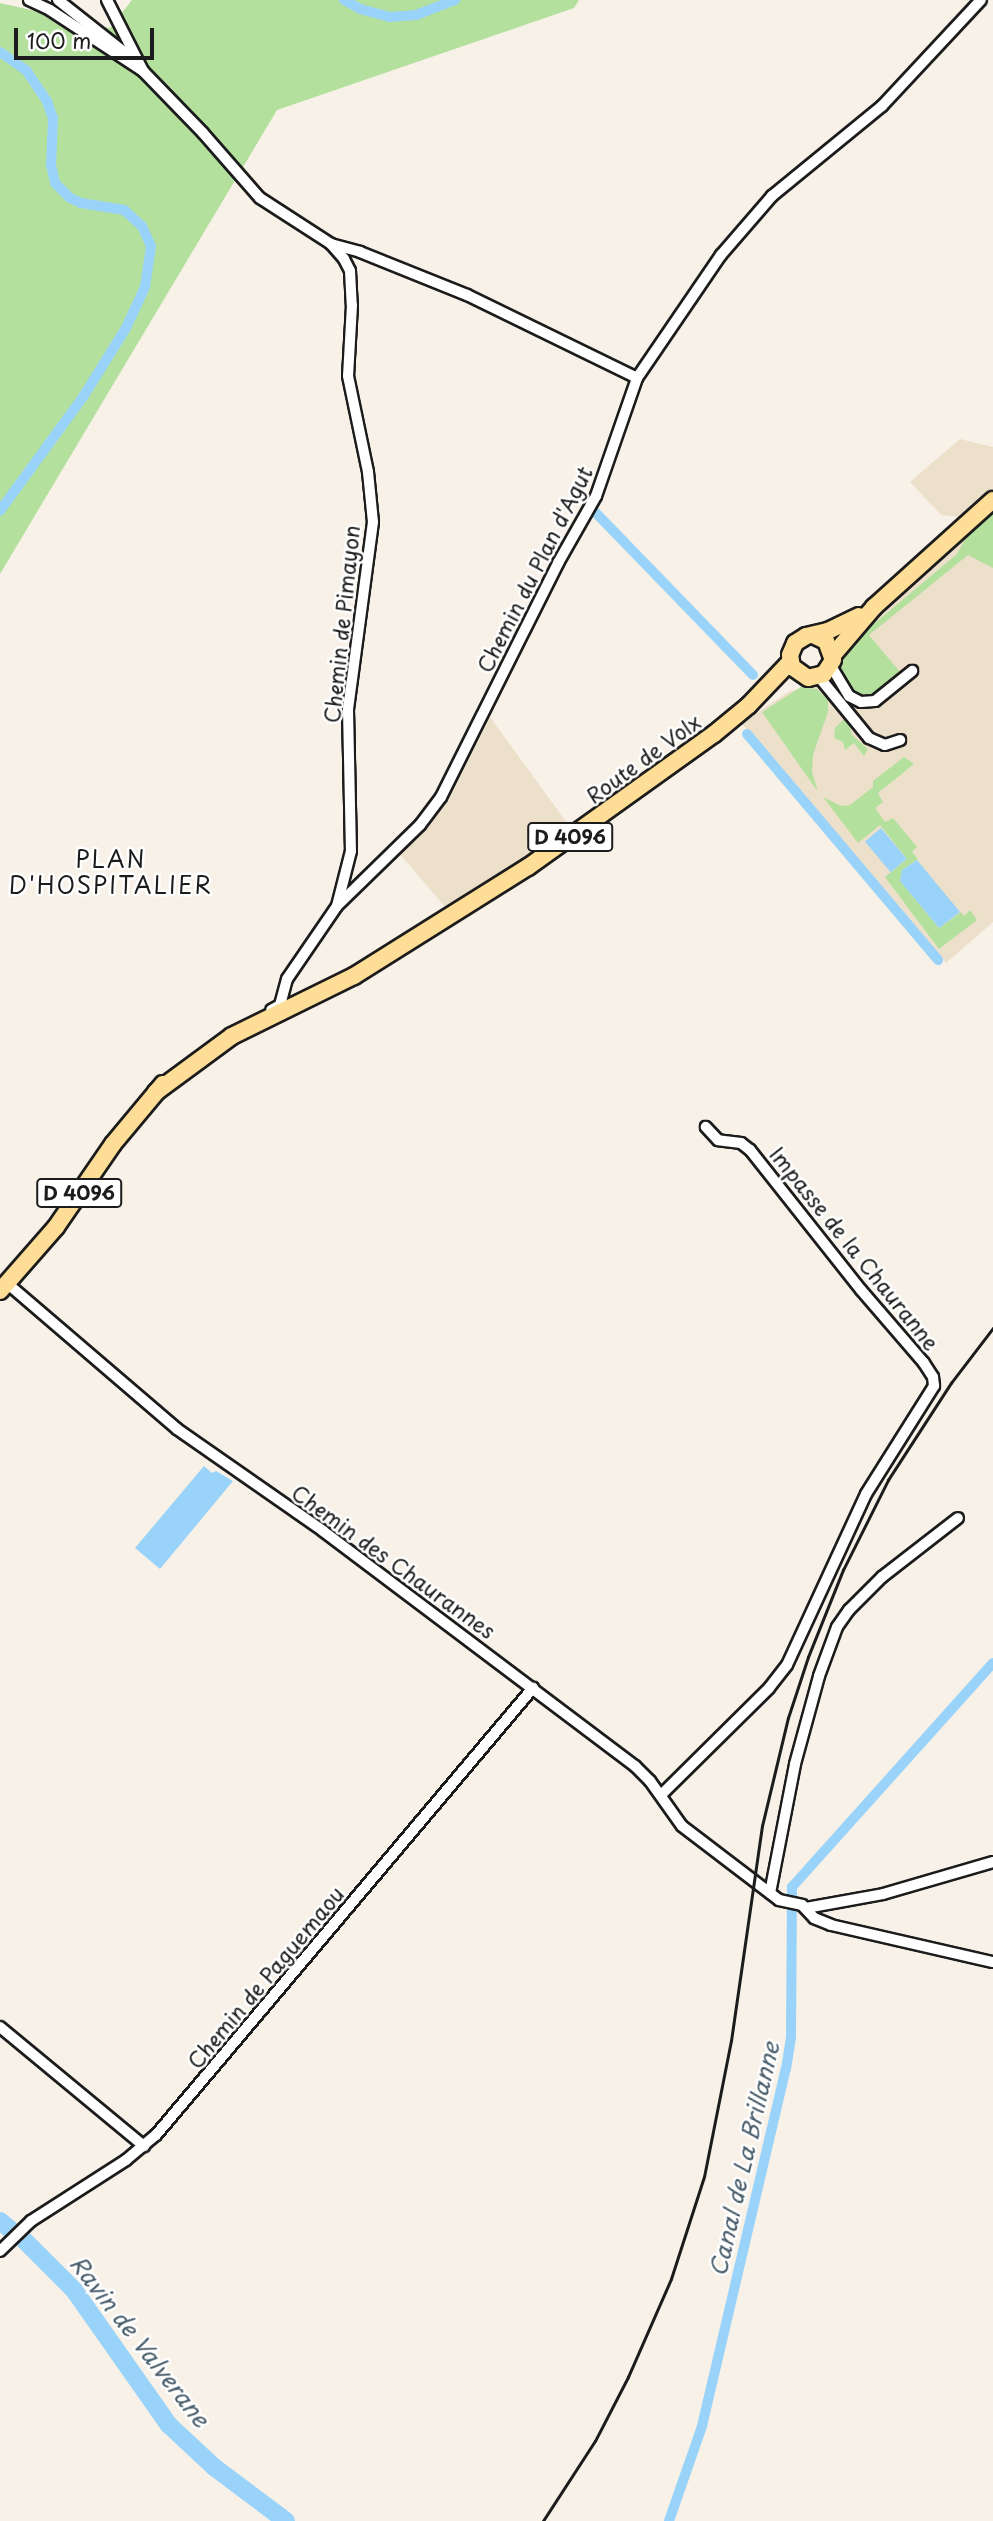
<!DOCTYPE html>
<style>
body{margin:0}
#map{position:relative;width:993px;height:2521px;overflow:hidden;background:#f7f1e7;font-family:"Playpen Sans",sans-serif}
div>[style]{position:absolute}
.built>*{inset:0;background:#ede0cb}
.green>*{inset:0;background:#b4e09e}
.water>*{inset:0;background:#9ad3fa;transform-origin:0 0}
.canal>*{height:10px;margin:-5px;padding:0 5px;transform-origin:5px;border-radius:5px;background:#9ad3fa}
.river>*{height:18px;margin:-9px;padding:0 9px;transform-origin:9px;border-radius:9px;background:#9ad3fa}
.roads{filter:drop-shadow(2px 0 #1c1c1c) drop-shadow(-2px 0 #1c1c1c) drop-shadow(0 2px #1c1c1c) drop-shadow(0 -2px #1c1c1c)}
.minor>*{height:10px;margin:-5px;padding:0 5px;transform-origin:5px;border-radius:5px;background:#fff}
.primary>*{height:16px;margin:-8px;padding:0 8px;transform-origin:8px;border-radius:8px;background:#fedd96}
.rail>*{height:2.5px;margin:-1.25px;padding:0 1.25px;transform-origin:1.25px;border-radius:1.25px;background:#1c1c1c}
span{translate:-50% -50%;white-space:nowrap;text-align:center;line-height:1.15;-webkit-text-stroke:5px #fff;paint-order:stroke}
.shield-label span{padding:2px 5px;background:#fff;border:2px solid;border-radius:5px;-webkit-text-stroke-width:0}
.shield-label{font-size:19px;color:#1c1c1c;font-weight:700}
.street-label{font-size:21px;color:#1c1c1c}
.neighbourhood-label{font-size:23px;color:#1c1c1c;letter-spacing:2px}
.water-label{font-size:23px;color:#485c6a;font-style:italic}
.scale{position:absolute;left:14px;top:28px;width:140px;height:32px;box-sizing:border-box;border:4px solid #1c1c1c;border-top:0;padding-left:9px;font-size:21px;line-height:24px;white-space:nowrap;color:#1c1c1c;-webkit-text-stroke:5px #fff;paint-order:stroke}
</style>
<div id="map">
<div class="built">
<div style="clip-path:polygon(960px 439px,993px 447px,993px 491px,960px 517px,941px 515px,910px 482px)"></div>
<div style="clip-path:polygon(993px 509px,993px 922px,946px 963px,741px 723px,790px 691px,819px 684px,867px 619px)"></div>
<div style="clip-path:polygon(490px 717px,570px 827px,499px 877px,446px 908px,399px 853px,431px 822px,451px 793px)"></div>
</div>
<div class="green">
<div style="clip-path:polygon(132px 0,579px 0,574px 8px,277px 110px,0 574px,0 3px,110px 28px)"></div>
<div style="clip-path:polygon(993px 509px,993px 568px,968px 555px,869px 635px,900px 672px,869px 697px,853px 693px,840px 669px,840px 658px,864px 627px,875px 623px,957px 554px,969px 532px)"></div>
<div style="clip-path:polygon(801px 687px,817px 689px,828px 700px,828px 712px,813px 755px,812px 772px,818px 792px,762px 712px)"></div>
<div style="clip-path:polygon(844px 719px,848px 721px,852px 735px,868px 749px,864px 756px,854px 743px,845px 750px,843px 742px,834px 738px,835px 728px)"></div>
<div style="clip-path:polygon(904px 757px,914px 764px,878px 793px,883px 802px,875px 808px,885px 822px,893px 818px,917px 847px,912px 852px,918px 859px,902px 870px,900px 881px,939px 928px,961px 912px,964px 916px,970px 910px,977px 920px,939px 949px,885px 877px,907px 859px,880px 825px,858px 843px,823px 797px,841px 806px,850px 805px,873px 787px,873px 781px)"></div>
</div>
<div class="water">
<div style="left:881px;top:828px;width:40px;height:21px;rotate:50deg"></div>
<div style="clip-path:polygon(917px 860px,960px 912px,939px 928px,900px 881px,902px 870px)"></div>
<div style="clip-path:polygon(204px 1466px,212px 1473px,216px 1471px,233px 1481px,160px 1569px,135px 1548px)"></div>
</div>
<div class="canal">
<div style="left:344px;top:0;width:18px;rotate:29deg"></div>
<div style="left:360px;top:9px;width:30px;rotate:15deg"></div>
<div style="left:389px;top:17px;width:27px;rotate:-4deg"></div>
<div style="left:416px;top:15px;width:42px;rotate:-21deg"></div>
<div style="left:0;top:52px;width:32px;rotate:35deg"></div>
<div style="left:26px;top:70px;width:37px;rotate:56deg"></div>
<div style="left:47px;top:101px;width:18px;rotate:71deg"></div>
<div style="left:53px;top:118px;width:47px;rotate:92.4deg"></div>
<div style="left:51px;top:165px;width:18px;rotate:77deg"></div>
<div style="left:55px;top:183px;width:21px;rotate:45deg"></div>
<div style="left:70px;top:198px;width:12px;rotate:24deg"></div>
<div style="left:81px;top:203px;width:44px;rotate:9.2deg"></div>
<div style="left:124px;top:210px;width:24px;rotate:42deg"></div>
<div style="left:142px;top:226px;width:22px;rotate:66deg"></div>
<div style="left:151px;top:246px;width:41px;rotate:98.3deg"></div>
<div style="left:145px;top:287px;width:45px;rotate:114.9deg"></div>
<div style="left:126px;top:328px;width:81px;rotate:121.9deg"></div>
<div style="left:83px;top:397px;width:141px;rotate:126.1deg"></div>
<div style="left:595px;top:512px;width:227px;rotate:45.9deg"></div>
<div style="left:747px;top:734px;width:296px;rotate:49.8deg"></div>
<div style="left:669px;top:2521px;width:101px;rotate:-70.8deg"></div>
<div style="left:702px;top:2426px;width:367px;rotate:-76.8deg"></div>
<div style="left:786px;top:2069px;width:33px;rotate:-81deg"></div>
<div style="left:791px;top:2036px;width:149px;rotate:-89.6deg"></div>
<div style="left:792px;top:1887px;width:301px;rotate:-48.1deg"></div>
</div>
<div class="river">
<div style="left:0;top:2221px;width:13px;rotate:39deg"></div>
<div style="left:23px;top:2239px;width:72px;rotate:45deg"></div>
<div style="left:74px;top:2290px;width:165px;rotate:54.9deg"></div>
<div style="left:169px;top:2425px;width:62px;rotate:43deg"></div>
<div style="left:214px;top:2467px;width:90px;rotate:36.9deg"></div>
</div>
<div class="roads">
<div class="minor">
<div style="left:29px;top:0;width:23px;rotate:25deg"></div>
<div style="left:50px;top:10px;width:111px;rotate:33.3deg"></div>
<div style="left:58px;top:0;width:90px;rotate:38.3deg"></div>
<div style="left:107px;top:0;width:80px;rotate:63.1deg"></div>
<div style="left:143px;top:71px;width:86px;rotate:45.9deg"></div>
<div style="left:203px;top:133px;width:86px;rotate:48.8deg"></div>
<div style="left:260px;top:198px;width:85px;rotate:32.9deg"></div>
<div style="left:331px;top:244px;width:20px;rotate:49deg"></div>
<div style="left:344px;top:259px;width:13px;rotate:63deg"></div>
<div style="left:350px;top:271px;width:34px;rotate:87deg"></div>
<div style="left:352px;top:305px;width:71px;rotate:93.2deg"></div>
<div style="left:348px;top:376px;width:98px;rotate:78.2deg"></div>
<div style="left:368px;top:472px;width:50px;rotate:84.3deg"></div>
<div style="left:373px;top:522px;width:190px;rotate:97.6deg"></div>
<div style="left:348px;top:710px;width:141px;rotate:88.8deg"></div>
<div style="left:351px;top:851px;width:57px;rotate:104.3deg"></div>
<div style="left:337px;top:906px;width:88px;rotate:124.4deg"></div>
<div style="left:287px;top:979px;width:27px;rotate:105deg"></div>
<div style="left:280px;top:1005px;width:10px;rotate:151deg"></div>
<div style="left:331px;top:244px;width:30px;rotate:15deg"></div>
<div style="left:360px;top:252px;width:115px;rotate:21.9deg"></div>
<div style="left:467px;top:295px;width:189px;rotate:26deg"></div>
<div style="left:831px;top:666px;width:35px;rotate:59deg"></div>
<div style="left:849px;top:696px;width:13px;rotate:27deg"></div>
<div style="left:861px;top:702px;width:14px;rotate:-4deg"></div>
<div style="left:875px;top:701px;width:48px;rotate:-39deg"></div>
<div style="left:819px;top:677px;width:79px;rotate:50.7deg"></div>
<div style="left:869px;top:738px;width:17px;rotate:24deg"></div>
<div style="left:885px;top:745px;width:16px;rotate:-18deg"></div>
<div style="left:339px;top:904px;width:113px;rotate:-44.3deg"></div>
<div style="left:420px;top:825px;width:35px;rotate:-53deg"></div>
<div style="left:441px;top:797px;width:262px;rotate:-63.4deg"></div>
<div style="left:558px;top:563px;width:77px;rotate:-60.4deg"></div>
<div style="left:596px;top:496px;width:125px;rotate:-70.8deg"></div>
<div style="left:637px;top:378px;width:149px;rotate:-55.7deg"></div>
<div style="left:721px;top:255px;width:78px;rotate:-49.2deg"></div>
<div style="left:772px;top:196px;width:142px;rotate:-39.3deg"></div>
<div style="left:882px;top:106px;width:145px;rotate:-47deg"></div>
<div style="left:8px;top:1284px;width:223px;rotate:40.6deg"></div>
<div style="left:177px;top:1429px;width:178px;rotate:34.9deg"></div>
<div style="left:323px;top:1531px;width:391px;rotate:37deg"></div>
<div style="left:635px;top:1766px;width:21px;rotate:45deg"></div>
<div style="left:650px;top:1781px;width:55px;rotate:54.6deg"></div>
<div style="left:682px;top:1826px;width:122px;rotate:37.3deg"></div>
<div style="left:779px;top:1900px;width:24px;rotate:12deg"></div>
<div style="left:802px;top:1905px;width:18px;rotate:47deg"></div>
<div style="left:814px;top:1918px;width:18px;rotate:22deg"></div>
<div style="left:831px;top:1925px;width:166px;rotate:12.9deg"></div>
<div style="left:661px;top:1795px;width:152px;rotate:-44.7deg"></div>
<div style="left:769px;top:1688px;width:29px;rotate:-52deg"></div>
<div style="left:787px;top:1665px;width:188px;rotate:-65.2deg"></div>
<div style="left:866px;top:1494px;width:128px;rotate:-57.8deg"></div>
<div style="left:934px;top:1386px;width:9px;rotate:-96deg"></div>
<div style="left:933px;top:1377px;width:17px;rotate:-123deg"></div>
<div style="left:924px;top:1363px;width:96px;rotate:-130.8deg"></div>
<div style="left:861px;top:1290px;width:179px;rotate:-128.4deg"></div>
<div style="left:750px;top:1150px;width:11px;rotate:-142deg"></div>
<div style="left:741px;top:1143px;width:23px;rotate:-173deg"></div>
<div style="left:718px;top:1140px;width:18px;rotate:-133deg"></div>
<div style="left:770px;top:1893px;width:131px;rotate:-79deg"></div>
<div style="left:795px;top:1764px;width:91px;rotate:-74.7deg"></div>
<div style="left:819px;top:1676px;width:52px;rotate:-69.8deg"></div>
<div style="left:837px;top:1627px;width:21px;rotate:-55deg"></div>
<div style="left:849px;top:1610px;width:47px;rotate:-45deg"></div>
<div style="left:882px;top:1577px;width:96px;rotate:-37.8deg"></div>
<div style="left:806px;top:1908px;width:78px;rotate:-10.3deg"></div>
<div style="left:883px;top:1894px;width:115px;rotate:-16.2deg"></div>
<div style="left:0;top:2027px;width:187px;rotate:39.6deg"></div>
<div style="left:0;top:2251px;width:43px;rotate:-44.1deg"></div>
<div style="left:31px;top:2221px;width:113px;rotate:-32.7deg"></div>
<div style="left:126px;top:2160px;width:39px;rotate:-40deg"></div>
<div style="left:156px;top:2135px;width:585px;rotate:-49.86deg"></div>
</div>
<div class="primary">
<div style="left:813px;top:635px;width:14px;rotate:25deg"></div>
<div style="left:826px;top:641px;width:20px;rotate:70deg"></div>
<div style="left:833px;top:660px;width:17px;rotate:123deg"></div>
<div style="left:824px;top:674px;width:16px;rotate:166deg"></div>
<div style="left:808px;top:678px;width:19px;rotate:-145deg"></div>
<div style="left:792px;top:667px;width:12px;rotate:-99deg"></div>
<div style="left:790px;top:655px;width:13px;rotate:-67deg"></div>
<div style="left:795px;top:643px;width:13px;rotate:-32deg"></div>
<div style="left:806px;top:636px;width:23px;rotate:-13deg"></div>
<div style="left:828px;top:631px;width:34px;rotate:-26deg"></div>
<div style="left:833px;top:655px;width:63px;rotate:-49.5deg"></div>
<div style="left:874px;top:607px;width:160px;rotate:-42deg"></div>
<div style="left:156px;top:1092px;width:94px;rotate:-36.4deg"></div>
<div style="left:232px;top:1036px;width:136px;rotate:-26.2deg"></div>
<div style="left:354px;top:976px;width:205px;rotate:-32.1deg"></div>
<div style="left:528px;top:867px;width:229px;rotate:-35.6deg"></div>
<div style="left:714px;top:734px;width:45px;rotate:-39.6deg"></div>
<div style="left:749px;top:705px;width:59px;rotate:-46.4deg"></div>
<div style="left:0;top:1291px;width:85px;rotate:-48.8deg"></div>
<div style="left:56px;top:1227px;width:101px;rotate:-55.5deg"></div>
<div style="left:113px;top:1144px;width:78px;rotate:-50.2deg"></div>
</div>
</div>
<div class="rail">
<div style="left:543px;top:2521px;width:95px;rotate:-57deg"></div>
<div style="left:595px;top:2441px;width:72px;rotate:-62.7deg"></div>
<div style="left:628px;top:2377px;width:107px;rotate:-66.3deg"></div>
<div style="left:671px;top:2279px;width:107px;rotate:-72.1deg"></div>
<div style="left:704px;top:2177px;width:139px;rotate:-78.8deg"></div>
<div style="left:731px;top:2041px;width:217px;rotate:-81.8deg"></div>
<div style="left:762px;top:1826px;width:111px;rotate:-76.5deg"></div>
<div style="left:788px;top:1718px;width:64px;rotate:-71.8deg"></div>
<div style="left:808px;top:1657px;width:94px;rotate:-68.1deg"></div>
<div style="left:843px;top:1570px;width:101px;rotate:-63.4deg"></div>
<div style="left:888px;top:1480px;width:116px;rotate:-57deg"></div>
<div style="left:951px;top:1383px;width:69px;rotate:-52.6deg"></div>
</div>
<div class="shield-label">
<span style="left:570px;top:837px">D 4096</span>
<span style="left:79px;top:1193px">D 4096</span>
</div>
<div class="street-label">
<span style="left:534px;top:569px;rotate:-63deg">Chemin du Plan d'Agut</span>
<span style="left:341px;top:624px;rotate:-84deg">Chemin de Pimayon</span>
<span style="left:643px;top:758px;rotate:-36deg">Route de Volx</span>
<span style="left:855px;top:1248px;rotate:51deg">Impasse de la Chauranne</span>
<span style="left:394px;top:1561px;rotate:36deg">Chemin des Chaurannes</span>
<span style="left:265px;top:1977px;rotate:-50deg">Chemin de Paguemaou</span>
</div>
<div class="neighbourhood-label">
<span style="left:111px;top:872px">PLAN<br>D'HOSPITALIER</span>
</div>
<div class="water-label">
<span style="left:744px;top:2159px;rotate:-77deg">Canal de La Brillanne</span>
<span style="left:140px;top:2341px;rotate:52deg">Ravin de Valverane</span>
</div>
<div class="scale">100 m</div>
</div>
